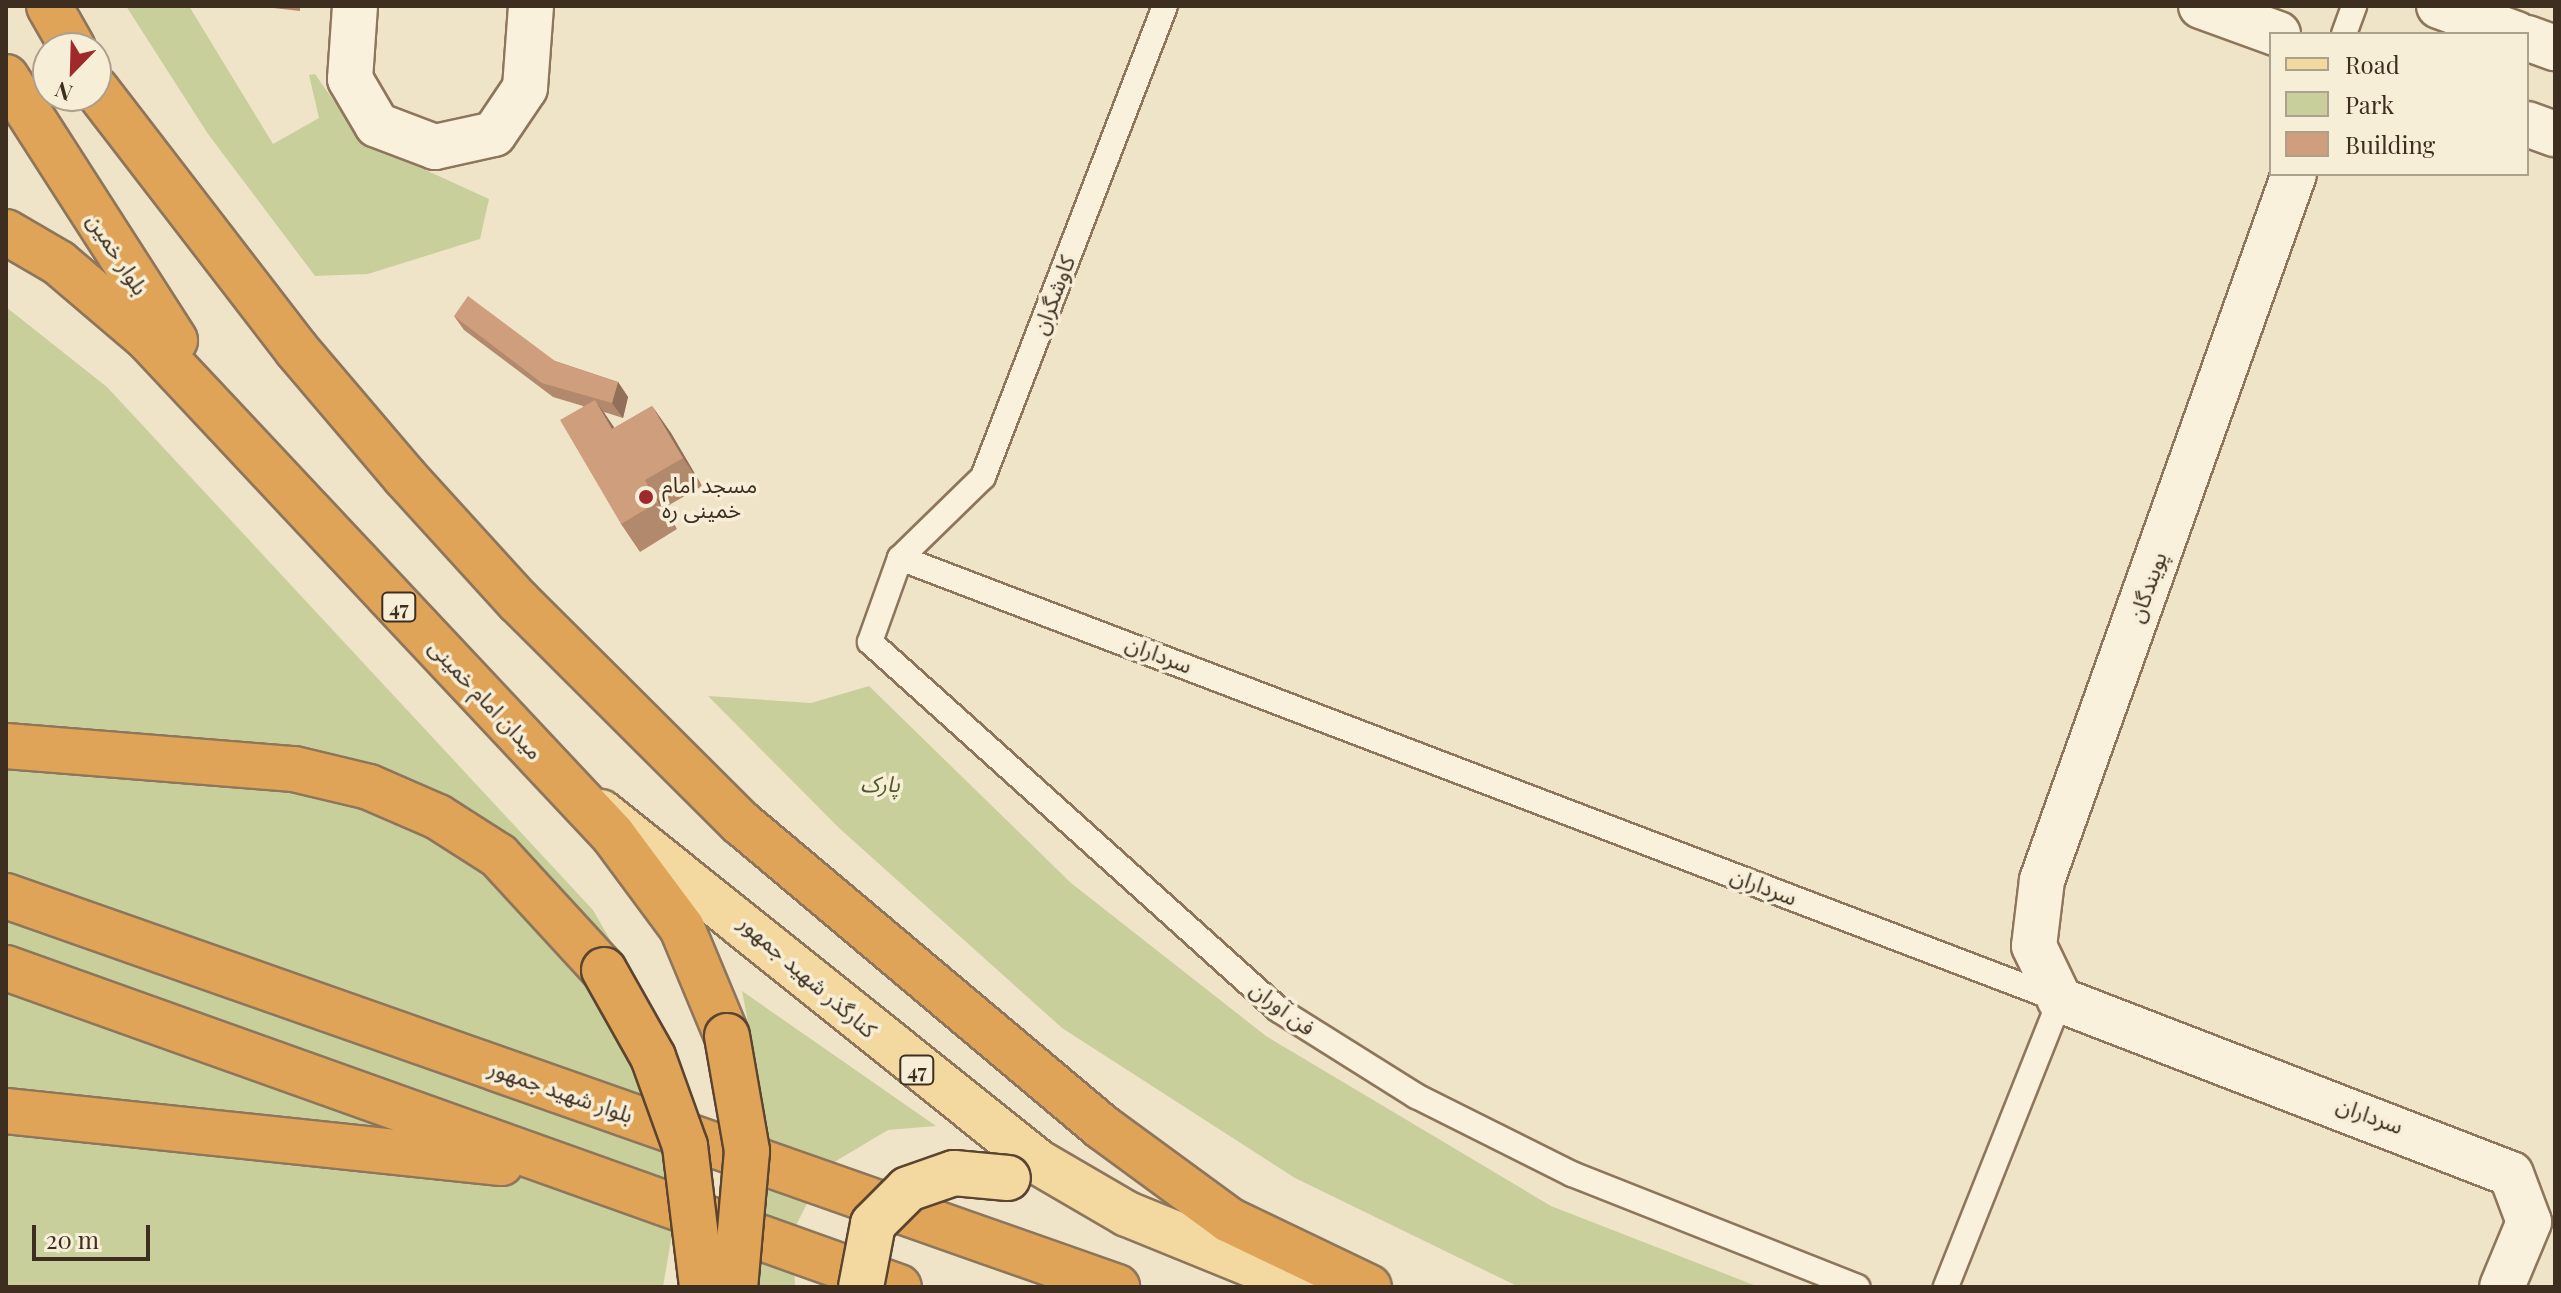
<!DOCTYPE html>
<meta charset="utf-8">
<style>
body{margin:0}
#map{position:relative;width:2561px;height:1293px;overflow:hidden;background:#f0e4c8;font-family:"Playfair Display","Noto Sans Arabic",serif}
div>[style]{position:absolute}
.green>*{inset:0;background:#c9cf9b}
.roads{filter:drop-shadow(2px 0 #8d765c) drop-shadow(-2px 0 #8d765c) drop-shadow(0 2px #8d765c) drop-shadow(0 -2px #8d765c)}
.lane>*{height:24px;margin:-12px;padding:0 12px;transform-origin:12px;border-radius:12px;background:#faf1dc}
.secondary>*{height:44px;margin:-22px;padding:0 22px;transform-origin:22px;border-radius:22px;background:#faf1dc}
.primary>*{height:44px;margin:-22px;padding:0 22px;transform-origin:22px;border-radius:22px;background:#f3d9a0}
.highway>*{height:44px;margin:-22px;padding:0 22px;transform-origin:22px;border-radius:22px;background:#e0a458}
.bridges{filter:drop-shadow(2px 0 #5b4430) drop-shadow(-2px 0 #5b4430) drop-shadow(0 2px #5b4430) drop-shadow(0 -2px #5b4430)}
.primary-bridge>*{height:44px;margin:-22px;padding:0 22px;transform-origin:22px;border-radius:22px;background:#f3d9a0}
.highway-bridge>*{height:44px;margin:-22px;padding:0 22px;transform-origin:22px;border-radius:22px;background:#e0a458}
.wall>*{inset:0;background:#b2896c}
.shaded-wall>*{inset:0;background:#916f58}
.building>*{inset:0;background:#cf9f7d}
.dots>*{width:22px;height:22px;translate:-50% -50%;box-sizing:border-box;border:4px solid #f7eed8;border-radius:50%}
span{translate:-50% -50%;white-space:nowrap;text-align:center;line-height:1.15;-webkit-text-stroke:7px #f7eed8;paint-order:stroke}
.shield-label span{padding:2px 6px;background:#f7eed8;border:2px solid;border-radius:6px;-webkit-text-stroke-width:0}
.shield-label{font-size:20px;color:#3d2e20;font-weight:700}
.street-label{font-size:22px;color:#3d2e20}
.poi-label{font-size:22px;color:#3d2e20}
.left{translate:0 -50%;text-align:left}
.park-label{font-size:22px;color:#4d5a26;font-style:italic}
.frame{position:absolute;inset:0;border:8px solid #3d2e20;pointer-events:none}
.legend{position:absolute;left:2269px;top:32px;width:260px;height:144px;box-sizing:border-box;background:#f7eed8;border:2px solid #ada18e;margin:0;padding:10px 14px;list-style:none;font-size:24px;color:#3d2e20}
.legend li{display:flex;align-items:center;gap:16px;height:40px}
.legend b{width:40px;border:2px solid #ada18e}
.north{position:absolute;left:32px;top:32px;width:80px;height:80px;box-sizing:border-box;background:#f7eed8;border:2px solid #ada18e;border-radius:50%;rotate:203deg;font-size:22px;font-weight:700;line-height:32px;text-align:center;color:#3d2e20}
.north::after{content:'';display:block;margin:auto;width:28px;height:36px;background:#9e2a2b;clip-path:polygon(50% 0,100% 100%,50% 72%,0 100%)}
.scale{position:absolute;left:32px;top:1225px;width:118px;height:36px;box-sizing:border-box;border:4px solid #3d2e20;border-top:0;padding-left:10px;font-size:24px;line-height:28px;white-space:nowrap;color:#3d2e20;-webkit-text-stroke:6px #f7eed8;paint-order:stroke}
</style>
<div id="map">
<div class="green">
<div style="clip-path:polygon(126px 6px,189px 6px,273px 144px,319px 118px,309px 75px,315px 74px,362px 141px,489px 199px,480px 239px,368px 274px,315px 276px,208px 134px)"></div>
<div style="clip-path:polygon(6px 307px,107px 387px,593px 910px,644px 999px,678px 1199px,663px 1287px,6px 1287px)"></div>
<div style="clip-path:polygon(869px 686px,1071px 883px,1266px 1036px,1551px 1206px,1759px 1287px,1519px 1287px,1295px 1178px,1062px 1028px,839px 828px,708px 696px,811px 703px)"></div>
<div style="clip-path:polygon(742px 991px,936px 1126px,888px 1130px,826px 1167px,793px 1231px,795px 1287px,756px 1287px,771px 1144px)"></div>
</div>
<div class="roads">
<div class="lane">
<div style="left:1165px;top:6px;width:505px;rotate:111.13deg"></div>
<div style="left:983px;top:477px;width:116px;rotate:135.7deg"></div>
<div style="left:900px;top:558px;width:89px;rotate:109.7deg"></div>
<div style="left:870px;top:642px;width:550px;rotate:41.98deg"></div>
<div style="left:1279px;top:1010px;width:162px;rotate:32.1deg"></div>
<div style="left:1416px;top:1096px;width:174px;rotate:26.6deg"></div>
<div style="left:1572px;top:1174px;width:307px;rotate:21.6deg"></div>
<div style="left:2344px;top:34px;width:30px;rotate:-70deg"></div>
<div style="left:900px;top:558px;width:1241px;rotate:20.86deg"></div>
<div style="left:2060px;top:1000px;width:309px;rotate:111.7deg"></div>
</div>
<div class="secondary">
<div style="left:355px;top:6px;width:73px;rotate:93.9deg"></div>
<div style="left:350px;top:79px;width:53px;rotate:59.6deg"></div>
<div style="left:377px;top:125px;width:62px;rotate:20.8deg"></div>
<div style="left:435px;top:147px;width:60px;rotate:-12.4deg"></div>
<div style="left:494px;top:134px;width:55px;rotate:-56deg"></div>
<div style="left:525px;top:88px;width:82px;rotate:-85.8deg"></div>
<div style="left:2201px;top:6px;width:82px;rotate:20deg"></div>
<div style="left:2439px;top:6px;width:82px;rotate:20deg"></div>
<div style="left:2527px;top:38px;width:30px;rotate:20deg"></div>
<div style="left:2527px;top:124px;width:30px;rotate:20deg"></div>
<div style="left:2294px;top:174px;width:750px;rotate:109.64deg"></div>
<div style="left:2042px;top:880px;width:66px;rotate:96.9deg"></div>
<div style="left:2034px;top:946px;width:60px;rotate:64.3deg"></div>
<div style="left:2060px;top:1000px;width:483px;rotate:21.1deg"></div>
<div style="left:2511px;top:1174px;width:51px;rotate:69.4deg"></div>
<div style="left:2529px;top:1222px;width:70px;rotate:112.6deg"></div>
</div>
<div class="primary">
<div style="left:601px;top:812px;width:560px;rotate:38.69deg"></div>
<div style="left:1038px;top:1162px;width:103px;rotate:30.3deg"></div>
<div style="left:1127px;top:1214px;width:194px;rotate:22.1deg"></div>
</div>
<div class="highway">
<div style="left:49px;top:6px;width:48px;rotate:60.3deg"></div>
<div style="left:6px;top:77px;width:313px;rotate:57.3deg"></div>
<div style="left:96px;top:89px;width:329px;rotate:52.4deg"></div>
<div style="left:297px;top:350px;width:167px;rotate:49.6deg"></div>
<div style="left:405px;top:477px;width:168px;rotate:47.7deg"></div>
<div style="left:518px;top:601px;width:315px;rotate:44.9deg"></div>
<div style="left:741px;top:823px;width:472px;rotate:40.1deg"></div>
<div style="left:1102px;top:1127px;width:157px;rotate:36.2deg"></div>
<div style="left:1229px;top:1220px;width:155px;rotate:25.6deg"></div>
<div style="left:6px;top:232px;width:61px;rotate:30.3deg"></div>
<div style="left:59px;top:263px;width:116px;rotate:40.4deg"></div>
<div style="left:147px;top:338px;width:681px;rotate:46.84deg"></div>
<div style="left:613px;top:835px;width:116px;rotate:53.4deg"></div>
<div style="left:682px;top:928px;width:117px;rotate:67.4deg"></div>
<div style="left:6px;top:746px;width:289px;rotate:4.6deg"></div>
<div style="left:294px;top:769px;width:77px;rotate:13.5deg"></div>
<div style="left:369px;top:787px;width:75px;rotate:23.5deg"></div>
<div style="left:438px;top:817px;width:72px;rotate:32.6deg"></div>
<div style="left:499px;top:856px;width:155px;rotate:47.4deg"></div>
<div style="left:6px;top:896px;width:1178px;rotate:19.39deg"></div>
<div style="left:6px;top:968px;width:948px;rotate:19.66deg"></div>
<div style="left:6px;top:1111px;width:498px;rotate:6deg"></div>
</div>
</div>
<div class="bridges">
<div class="primary-bridge">
<div style="left:861px;top:1287px;width:64px;rotate:-79.2deg"></div>
<div style="left:873px;top:1224px;width:49px;rotate:-45deg"></div>
<div style="left:908px;top:1189px;width:49px;rotate:-19.2deg"></div>
<div style="left:954px;top:1173px;width:54px;rotate:5.3deg"></div>
</div>
<div class="highway-bridge">
<div style="left:604px;top:970px;width:100px;rotate:60.6deg"></div>
<div style="left:653px;top:1057px;width:95px;rotate:70.2deg"></div>
<div style="left:685px;top:1146px;width:142px;rotate:83.1deg"></div>
<div style="left:727px;top:1036px;width:117px;rotate:80.1deg"></div>
<div style="left:747px;top:1151px;width:137px;rotate:95deg"></div>
</div>
</div>
<div class="wall">
<div style="clip-path:polygon(256px 6px,300px 6px,300px 11px)"></div>
<div style="clip-path:polygon(454px 316px,555px 361px,618px 382px,628px 397px,623px 418px,604px 412px,614px 428px,652px 406px,671px 433px,702px 486px,664px 508px,677px 529px,640px 552px,621px 524px,583px 406px,553px 397px,464px 330px)"></div>
</div>
<div class="shaded-wall">
<div style="clip-path:polygon(618px 382px,628px 397px,623px 418px,612px 403px)"></div>
<div style="clip-path:polygon(595px 400px,614px 427px,612px 429px)"></div>
<div style="clip-path:polygon(652px 406px,671px 433px,702px 486px,683px 458px)"></div>
<div style="clip-path:polygon(645px 480px,664px 508px,677px 529px,658px 502px)"></div>
</div>
<div class="building">
<div style="clip-path:polygon(468px 296px,555px 361px,618px 382px,612px 403px,542px 383px,454px 316px)"></div>
<div style="clip-path:polygon(595px 400px,612px 429px,652px 406px,683px 458px,645px 480px,658px 502px,621px 524px,560px 420px)"></div>
</div>
<div class="dots">
<div style="left:646px;top:497px;background:#9e2a2b"></div>
</div>
<div class="shield-label">
<span style="left:399px;top:607px">47</span>
<span style="left:917px;top:1070px">47</span>
</div>
<div class="street-label">
<span style="left:118px;top:254px;rotate:57deg">بلوار خمین</span>
<span style="left:1053px;top:295px;rotate:-69deg">کاوشگران</span>
<span style="left:2147px;top:587px;rotate:-70deg">پویندگان</span>
<span style="left:1159px;top:654px;rotate:21deg">سرداران</span>
<span style="left:486px;top:699px;rotate:47deg">میدان امام خمینی</span>
<span style="left:1764px;top:886px;rotate:21deg">سرداران</span>
<span style="left:808px;top:976px;rotate:41deg">کنارگذر شهید جمهور</span>
<span style="left:1283px;top:1008px;rotate:37deg">فن آوران</span>
<span style="left:561px;top:1091px;rotate:19deg">بلوار شهید جمهور</span>
<span style="left:2370px;top:1115px;rotate:20deg">سرداران</span>
</div>
<div class="poi-label">
<span class="left" style="left:662px;top:497px">مسجد امام<br>خمینی ره</span>
</div>
<div class="park-label">
<span style="left:880px;top:784px">پارک</span>
</div>
<div class="frame"></div>
<ul class="legend">
<li><b style="height:10px;background:#f3d9a0"></b>Road</li>
<li><b style="height:22px;background:#c9cf9b"></b>Park</li>
<li><b style="height:22px;background:#cf9f7d"></b>Building</li>
</ul>
<div class="north">N</div>
<div class="scale">20 m</div>
</div>
